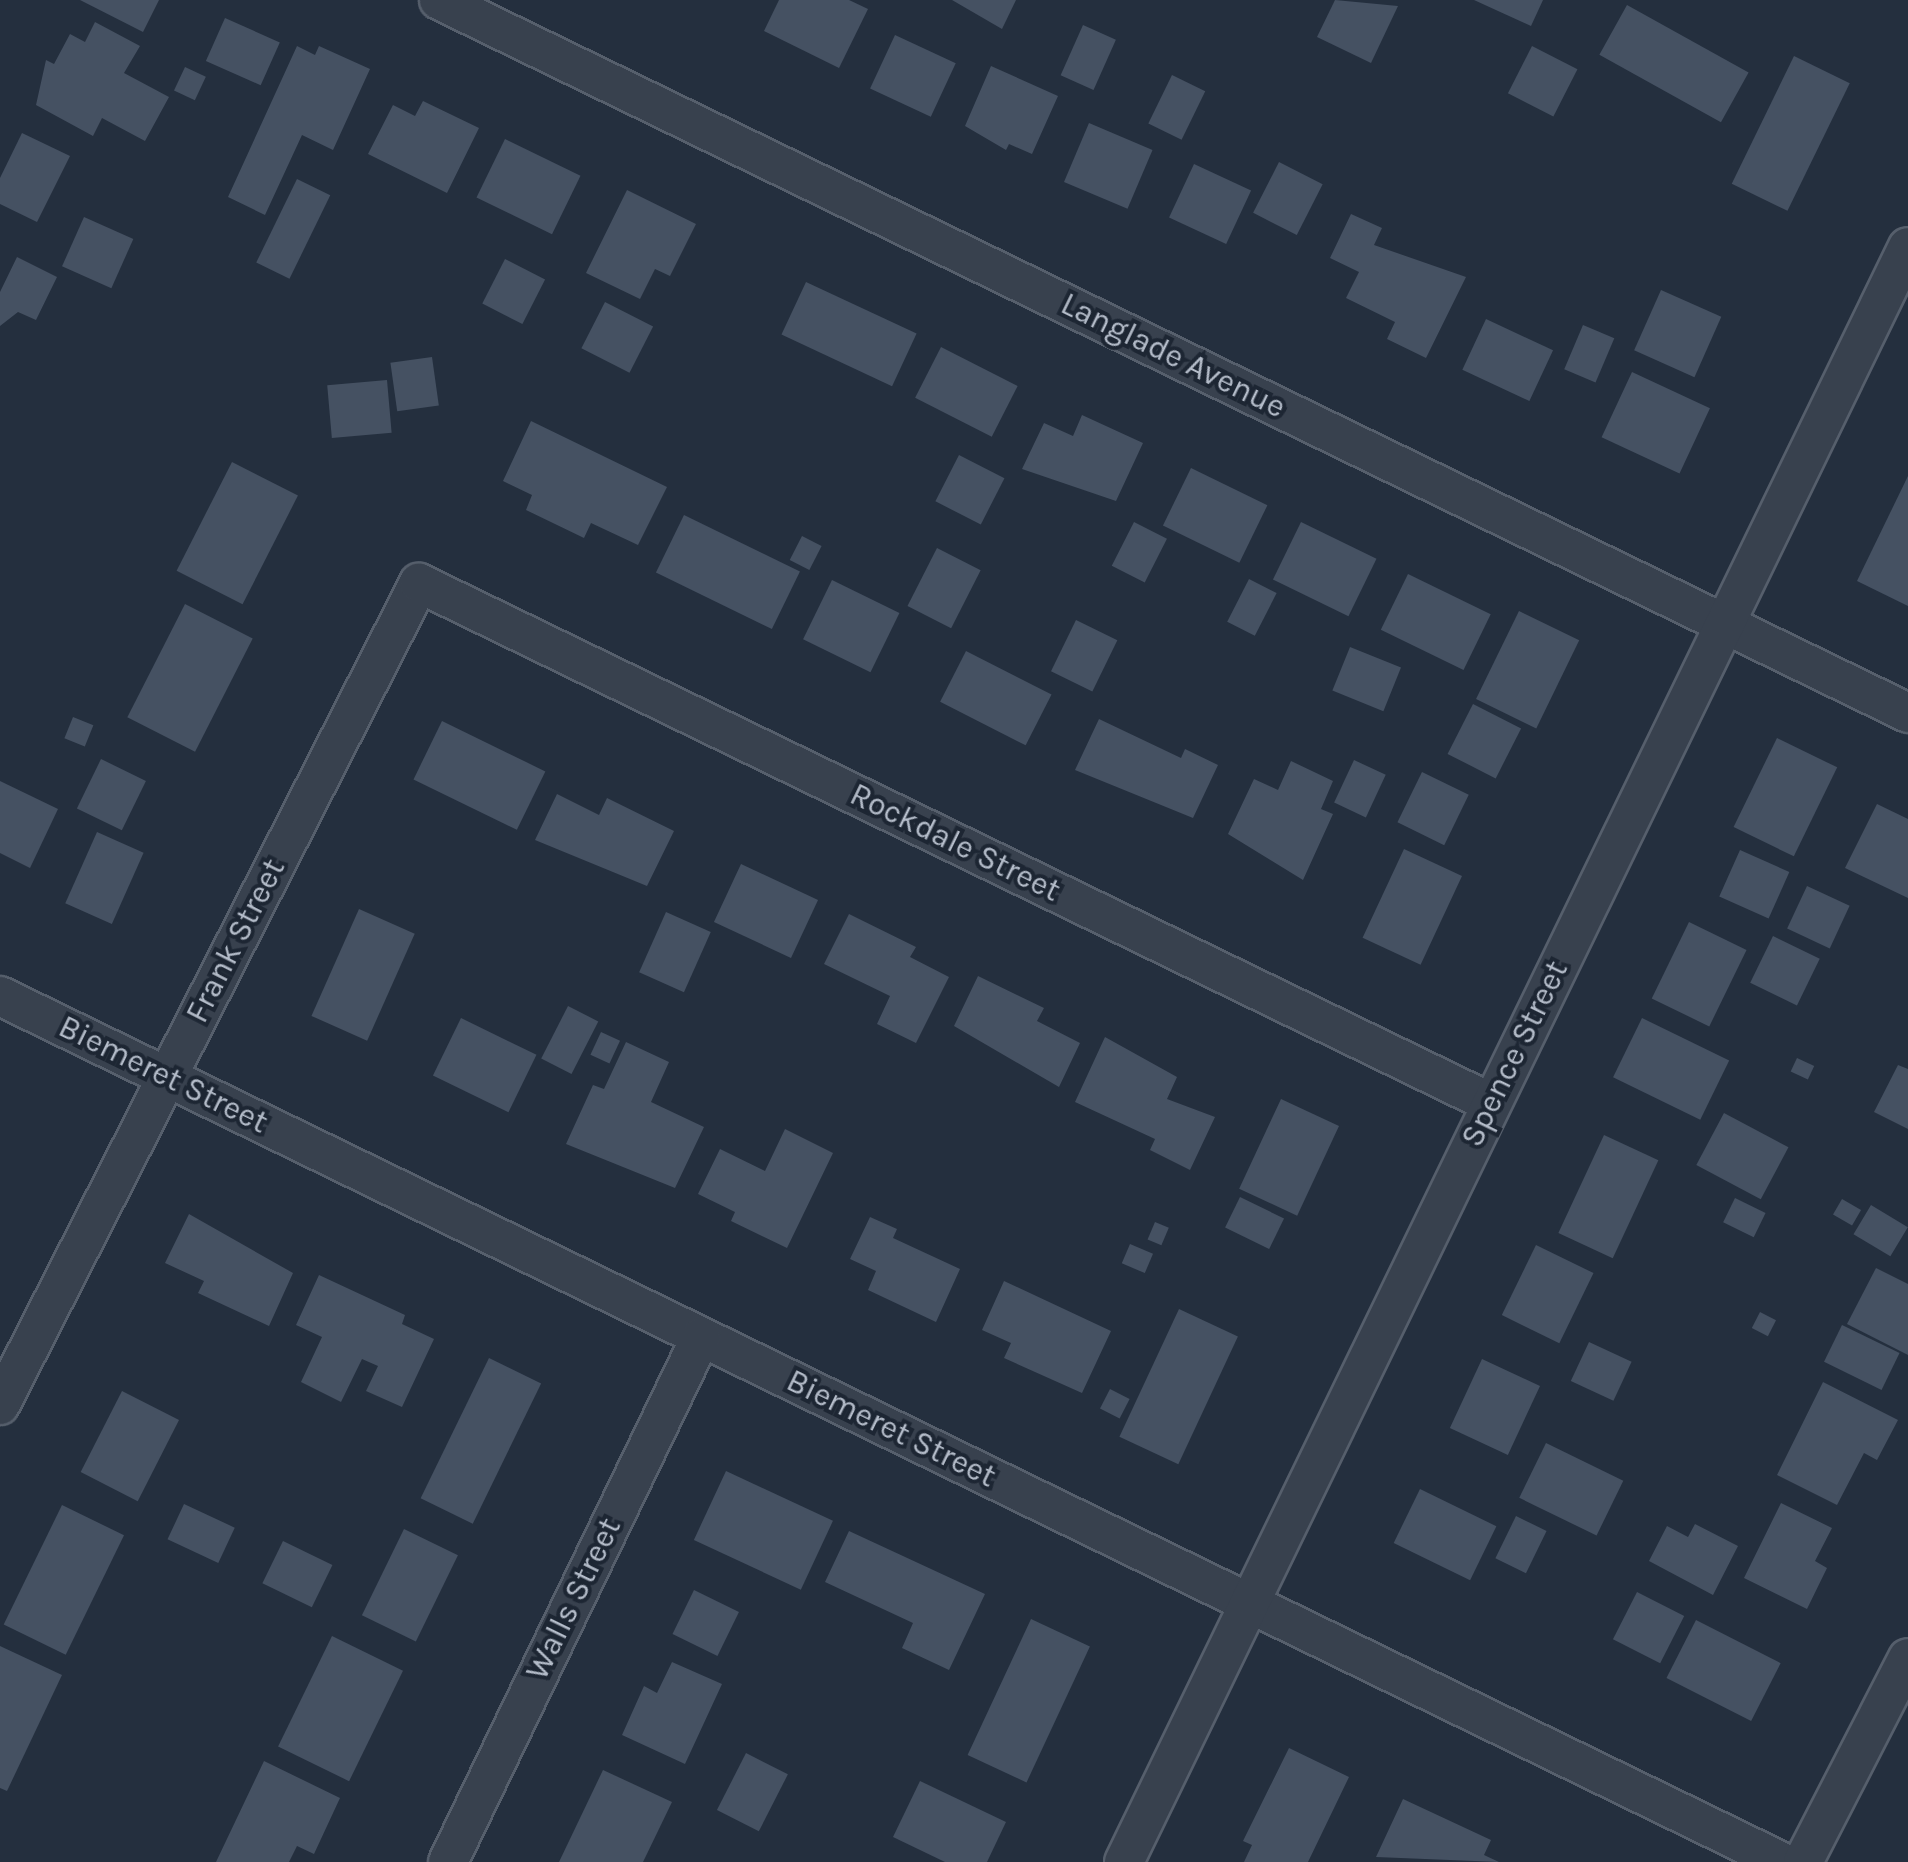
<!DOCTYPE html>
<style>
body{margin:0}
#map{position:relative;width:1908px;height:1862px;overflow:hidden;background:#242f3e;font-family:Karla,sans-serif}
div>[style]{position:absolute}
.building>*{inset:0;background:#455162;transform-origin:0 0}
.roads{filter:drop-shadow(2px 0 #565f6c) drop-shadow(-2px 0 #565f6c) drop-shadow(0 2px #565f6c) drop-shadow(0 -2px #565f6c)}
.minor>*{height:38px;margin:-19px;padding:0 19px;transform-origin:19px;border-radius:19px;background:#38414e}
span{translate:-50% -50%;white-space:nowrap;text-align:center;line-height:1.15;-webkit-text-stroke:8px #1d2633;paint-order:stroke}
.street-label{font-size:32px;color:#b4bcc9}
</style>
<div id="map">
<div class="building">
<div style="clip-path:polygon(80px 0,159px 0,143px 32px)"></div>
<div style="clip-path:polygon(779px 0,849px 0,868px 9px,839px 68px,764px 31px)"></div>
<div style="clip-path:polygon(952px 0,1016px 0,1002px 29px)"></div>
<div style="clip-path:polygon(1335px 0,1398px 6px,1371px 63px,1317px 37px)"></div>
<div style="clip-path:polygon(1474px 0,1543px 0,1531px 26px)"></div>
<div style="left:1627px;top:5px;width:139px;height:57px;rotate:29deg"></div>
<div style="left:225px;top:18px;width:60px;height:47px;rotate:24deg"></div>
<div style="clip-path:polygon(95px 22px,140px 46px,124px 73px,169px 97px,145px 141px,102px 118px,93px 136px,36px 105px,46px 60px,54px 64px,70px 34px,85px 42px)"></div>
<div style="left:1083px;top:25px;width:36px;height:55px;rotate:24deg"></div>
<div style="left:895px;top:35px;width:67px;height:59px;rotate:25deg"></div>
<div style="clip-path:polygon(297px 46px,315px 55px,319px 46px,370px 69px,333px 150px,302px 135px,265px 215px,228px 197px)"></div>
<div style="left:1532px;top:46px;width:51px;height:53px;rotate:27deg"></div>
<div style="left:1794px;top:56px;width:62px;height:142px;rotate:26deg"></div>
<div style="clip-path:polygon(991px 66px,1058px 96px,1032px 154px,1009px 144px,1006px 150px,965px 126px)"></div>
<div style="left:185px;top:67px;width:23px;height:26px;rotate:25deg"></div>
<div style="left:1172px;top:75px;width:37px;height:54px;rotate:26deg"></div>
<div style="clip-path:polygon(423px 101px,479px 128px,447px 193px,368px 154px,393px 105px,415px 116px)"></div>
<div style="left:1089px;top:123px;width:69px;height:64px;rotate:23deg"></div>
<div style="clip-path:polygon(22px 133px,70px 156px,37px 222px,0 204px,0 178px)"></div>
<div style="left:505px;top:139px;width:84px;height:65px;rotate:26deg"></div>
<div style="left:1279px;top:162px;width:49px;height:57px;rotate:27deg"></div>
<div style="left:1194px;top:164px;width:63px;height:59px;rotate:25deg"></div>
<div style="left:297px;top:179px;width:37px;height:93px;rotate:26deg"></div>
<div style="clip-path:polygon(627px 190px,696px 224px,670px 276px,655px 269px,640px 299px,586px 273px)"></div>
<div style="clip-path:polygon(1351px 214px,1382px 228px,1374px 245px,1466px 277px,1426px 358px,1387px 339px,1395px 322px,1346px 298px,1359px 272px,1330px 258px)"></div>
<div style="left:84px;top:217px;width:54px;height:54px;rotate:24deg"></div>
<div style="clip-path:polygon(17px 257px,57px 277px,36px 320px,18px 312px,0 326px,0 292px)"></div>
<div style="left:505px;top:259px;width:45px;height:50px;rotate:27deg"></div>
<div style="left:806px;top:282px;width:122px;height:58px;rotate:25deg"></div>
<div style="left:1661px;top:290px;width:66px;height:66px;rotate:24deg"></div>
<div style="left:605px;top:302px;width:54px;height:52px;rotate:27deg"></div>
<div style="left:1486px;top:319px;width:74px;height:56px;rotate:25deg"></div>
<div style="left:1583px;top:325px;width:34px;height:48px;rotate:23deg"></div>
<div style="left:941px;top:347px;width:86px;height:57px;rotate:27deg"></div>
<div style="left:432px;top:357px;width:49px;height:42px;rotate:82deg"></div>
<div style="left:1632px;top:372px;width:86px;height:72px;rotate:25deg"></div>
<div style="left:387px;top:380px;width:53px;height:60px;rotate:85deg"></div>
<div style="clip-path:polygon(1082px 415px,1143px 443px,1116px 501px,1022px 469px,1044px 423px,1073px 436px)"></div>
<div style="clip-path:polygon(531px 421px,667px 487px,638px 545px,591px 523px,584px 538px,526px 510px,532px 495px,503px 481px)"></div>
<div style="left:959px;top:455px;width:51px;height:52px;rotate:27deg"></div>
<div style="left:232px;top:462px;width:74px;height:122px;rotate:27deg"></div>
<div style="left:1191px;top:468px;width:85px;height:64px;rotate:26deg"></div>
<div style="clip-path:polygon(1908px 476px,1908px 606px,1857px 581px)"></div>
<div style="left:684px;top:515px;width:129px;height:64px;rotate:26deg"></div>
<div style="left:1134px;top:522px;width:37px;height:49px;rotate:27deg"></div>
<div style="left:1301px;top:522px;width:84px;height:64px;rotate:26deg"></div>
<div style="left:802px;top:536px;width:22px;height:27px;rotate:27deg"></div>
<div style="left:937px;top:548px;width:49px;height:65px;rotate:27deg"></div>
<div style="left:1408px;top:574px;width:92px;height:62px;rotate:26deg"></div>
<div style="left:1249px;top:579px;width:31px;height:48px;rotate:27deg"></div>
<div style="left:832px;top:580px;width:75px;height:66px;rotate:26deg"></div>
<div style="left:185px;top:604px;width:76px;height:127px;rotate:27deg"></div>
<div style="left:1519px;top:611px;width:67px;height:98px;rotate:26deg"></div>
<div style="left:1076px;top:620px;width:46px;height:57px;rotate:26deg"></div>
<div style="left:1350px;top:647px;width:55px;height:47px;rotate:22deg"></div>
<div style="left:966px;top:651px;width:96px;height:57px;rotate:27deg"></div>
<div style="left:1473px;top:704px;width:54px;height:56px;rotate:27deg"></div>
<div style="left:73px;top:717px;width:22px;height:23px;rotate:22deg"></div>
<div style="clip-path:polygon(1099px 719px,1181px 758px,1185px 749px,1218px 765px,1193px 818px,1075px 770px)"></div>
<div style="left:442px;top:721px;width:115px;height:65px;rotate:26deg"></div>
<div style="left:1777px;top:738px;width:67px;height:99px;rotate:26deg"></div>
<div style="left:101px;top:759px;width:50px;height:55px;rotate:26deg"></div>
<div style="left:1354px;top:760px;width:35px;height:47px;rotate:25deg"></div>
<div style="clip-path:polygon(1291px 761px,1333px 781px,1321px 809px,1333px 814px,1303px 880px,1228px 834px,1254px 779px,1278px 790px)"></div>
<div style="left:1422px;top:772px;width:52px;height:56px;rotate:26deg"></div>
<div style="clip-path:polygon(0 781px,58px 809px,30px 868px,0 853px)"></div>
<div style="clip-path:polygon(557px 794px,599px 815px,607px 798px,674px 831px,647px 886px,535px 840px)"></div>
<div style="clip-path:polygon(1877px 804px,1908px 819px,1908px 898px,1845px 868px)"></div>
<div style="left:97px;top:832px;width:51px;height:78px;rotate:24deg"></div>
<div style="left:1404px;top:849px;width:64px;height:98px;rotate:25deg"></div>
<div style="left:1740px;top:850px;width:54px;height:51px;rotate:24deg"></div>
<div style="left:741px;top:864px;width:85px;height:64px;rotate:25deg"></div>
<div style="left:1807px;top:886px;width:47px;height:47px;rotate:25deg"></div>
<div style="left:359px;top:909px;width:61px;height:117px;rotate:24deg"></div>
<div style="left:666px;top:912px;width:49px;height:66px;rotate:24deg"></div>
<div style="clip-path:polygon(849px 914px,916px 947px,910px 957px,949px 977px,916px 1043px,877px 1024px,890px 996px,824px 964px)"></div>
<div style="left:1689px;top:922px;width:64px;height:85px;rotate:26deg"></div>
<div style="left:1773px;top:936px;width:52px;height:52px;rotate:26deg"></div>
<div style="clip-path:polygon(978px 976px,1044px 1008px,1037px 1021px,1080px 1043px,1059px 1087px,954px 1026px)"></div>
<div style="left:568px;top:1006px;width:34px;height:59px;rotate:27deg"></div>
<div style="left:461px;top:1018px;width:84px;height:64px;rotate:26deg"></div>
<div style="left:1642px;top:1018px;width:97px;height:66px;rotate:26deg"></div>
<div style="left:601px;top:1032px;width:21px;height:25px;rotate:25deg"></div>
<div style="clip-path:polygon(1105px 1037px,1177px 1077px,1167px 1099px,1215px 1117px,1190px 1170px,1150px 1150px,1155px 1139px,1075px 1102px)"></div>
<div style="clip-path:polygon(626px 1042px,669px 1062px,651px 1102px,704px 1127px,675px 1188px,566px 1144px,593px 1085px,604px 1089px)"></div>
<div style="left:1797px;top:1058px;width:19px;height:15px;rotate:25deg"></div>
<div style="clip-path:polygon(1898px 1065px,1908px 1069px,1908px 1129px,1874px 1112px)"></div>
<div style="left:1281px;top:1099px;width:64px;height:99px;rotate:25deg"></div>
<div style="left:1724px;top:1113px;width:73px;height:59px;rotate:28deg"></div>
<div style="clip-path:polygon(785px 1129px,833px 1153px,787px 1248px,731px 1221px,735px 1212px,698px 1194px,720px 1149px,765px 1171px)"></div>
<div style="left:1604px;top:1135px;width:60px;height:108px;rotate:25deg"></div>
<div style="left:1240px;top:1197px;width:49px;height:34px;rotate:26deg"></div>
<div style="left:1735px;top:1198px;width:34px;height:27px;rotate:26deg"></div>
<div style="left:1842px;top:1199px;width:22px;height:18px;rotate:30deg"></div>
<div style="left:1871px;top:1205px;width:43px;height:34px;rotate:31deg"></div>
<div style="clip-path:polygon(189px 1214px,293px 1273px,269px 1326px,198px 1293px,204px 1281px,165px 1263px)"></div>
<div style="clip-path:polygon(870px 1217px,897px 1229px,893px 1238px,960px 1269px,936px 1322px,868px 1290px,876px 1271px,850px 1259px)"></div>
<div style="left:1155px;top:1222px;width:15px;height:19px;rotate:23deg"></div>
<div style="left:1130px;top:1244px;width:25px;height:21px;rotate:23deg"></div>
<div style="left:1536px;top:1245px;width:64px;height:78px;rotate:26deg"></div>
<div style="clip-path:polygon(1876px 1268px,1908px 1284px,1908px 1355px,1847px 1324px)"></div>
<div style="clip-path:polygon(319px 1275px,405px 1315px,402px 1324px,434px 1339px,402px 1407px,366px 1391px,378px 1366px,362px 1359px,341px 1402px,301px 1382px,322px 1337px,296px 1325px)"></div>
<div style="clip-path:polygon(1004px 1281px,1111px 1331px,1082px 1393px,1004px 1358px,1011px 1343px,982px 1330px)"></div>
<div style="left:1179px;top:1309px;width:65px;height:141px;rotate:25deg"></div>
<div style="left:1760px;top:1312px;width:18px;height:18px;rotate:27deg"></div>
<div style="left:1842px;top:1325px;width:64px;height:41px;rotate:26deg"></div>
<div style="left:1589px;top:1342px;width:47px;height:43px;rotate:25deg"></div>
<div style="left:489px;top:1358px;width:58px;height:156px;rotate:26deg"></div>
<div style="left:1482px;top:1359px;width:64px;height:76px;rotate:25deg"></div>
<div style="clip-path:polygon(1823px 1382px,1898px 1420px,1877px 1460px,1864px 1453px,1837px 1505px,1777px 1475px)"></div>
<div style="left:1110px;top:1389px;width:22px;height:22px;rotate:27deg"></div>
<div style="left:122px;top:1391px;width:64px;height:91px;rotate:27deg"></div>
<div style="left:1546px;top:1443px;width:86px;height:61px;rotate:26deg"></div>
<div style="left:726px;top:1471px;width:118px;height:76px;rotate:25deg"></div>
<div style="left:1420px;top:1489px;width:85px;height:60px;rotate:26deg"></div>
<div style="clip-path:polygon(1781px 1503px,1832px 1528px,1815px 1561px,1827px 1568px,1807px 1609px,1744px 1578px)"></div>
<div style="left:184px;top:1504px;width:56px;height:39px;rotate:25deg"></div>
<div style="left:62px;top:1505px;width:69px;height:133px;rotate:26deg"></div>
<div style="left:1516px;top:1516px;width:34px;height:47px;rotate:26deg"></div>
<div style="clip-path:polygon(1695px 1524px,1738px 1546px,1713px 1595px,1649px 1561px,1667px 1526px,1688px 1537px)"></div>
<div style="left:404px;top:1529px;width:60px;height:96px;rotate:26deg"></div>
<div style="clip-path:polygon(849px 1531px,985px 1594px,949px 1670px,902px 1648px,913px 1623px,825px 1582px)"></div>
<div style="left:283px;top:1541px;width:55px;height:47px;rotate:26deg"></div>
<div style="left:694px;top:1590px;width:50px;height:49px;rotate:26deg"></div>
<div style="left:1637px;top:1592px;width:53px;height:53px;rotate:27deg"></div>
<div style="left:1031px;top:1619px;width:65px;height:150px;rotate:25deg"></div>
<div style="left:1696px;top:1620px;width:95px;height:65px;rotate:27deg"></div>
<div style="left:332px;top:1636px;width:79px;height:123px;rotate:26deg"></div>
<div style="clip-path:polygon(0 1646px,62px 1675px,7px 1791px,0 1788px)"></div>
<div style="clip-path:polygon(672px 1662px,722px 1684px,685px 1764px,622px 1735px,644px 1686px,657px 1693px)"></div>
<div style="clip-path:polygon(1289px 1748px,1349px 1777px,1308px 1862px,1244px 1862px,1252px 1845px,1243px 1841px)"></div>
<div style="left:746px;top:1753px;width:47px;height:64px;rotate:27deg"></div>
<div style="clip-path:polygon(264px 1761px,340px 1798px,314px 1854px,297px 1846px,289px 1862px,216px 1862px)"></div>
<div style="clip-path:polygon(603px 1770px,672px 1802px,643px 1862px,559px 1862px)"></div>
<div style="clip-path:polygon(920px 1781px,1006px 1822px,987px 1862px,945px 1862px,893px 1837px)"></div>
<div style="clip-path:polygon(1403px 1799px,1491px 1840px,1484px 1855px,1499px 1862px,1376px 1857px)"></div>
</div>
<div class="roads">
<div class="minor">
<div style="left:439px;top:0;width:1633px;rotate:25.89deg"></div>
<div style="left:0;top:996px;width:1981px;rotate:25.92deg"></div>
<div style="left:0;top:1405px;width:923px;rotate:-62.99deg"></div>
<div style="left:419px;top:583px;width:1191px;rotate:25.88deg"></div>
<div style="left:448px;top:1862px;width:583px;rotate:-64.27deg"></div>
<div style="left:1124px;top:1862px;width:1795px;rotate:-64.11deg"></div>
<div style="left:1803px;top:1862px;width:229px;rotate:-62.8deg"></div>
</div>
</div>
<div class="street-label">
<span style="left:1173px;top:356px;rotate:26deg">Langlade Avenue</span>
<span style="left:955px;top:843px;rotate:26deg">Rockdale Street</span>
<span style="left:236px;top:941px;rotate:-63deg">Frank Street</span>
<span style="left:1515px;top:1054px;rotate:-64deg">Spence Street</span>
<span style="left:163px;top:1075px;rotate:26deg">Biemeret Street</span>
<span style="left:891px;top:1429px;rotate:26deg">Biemeret Street</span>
<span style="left:574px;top:1599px;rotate:-64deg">Walls Street</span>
</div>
</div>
